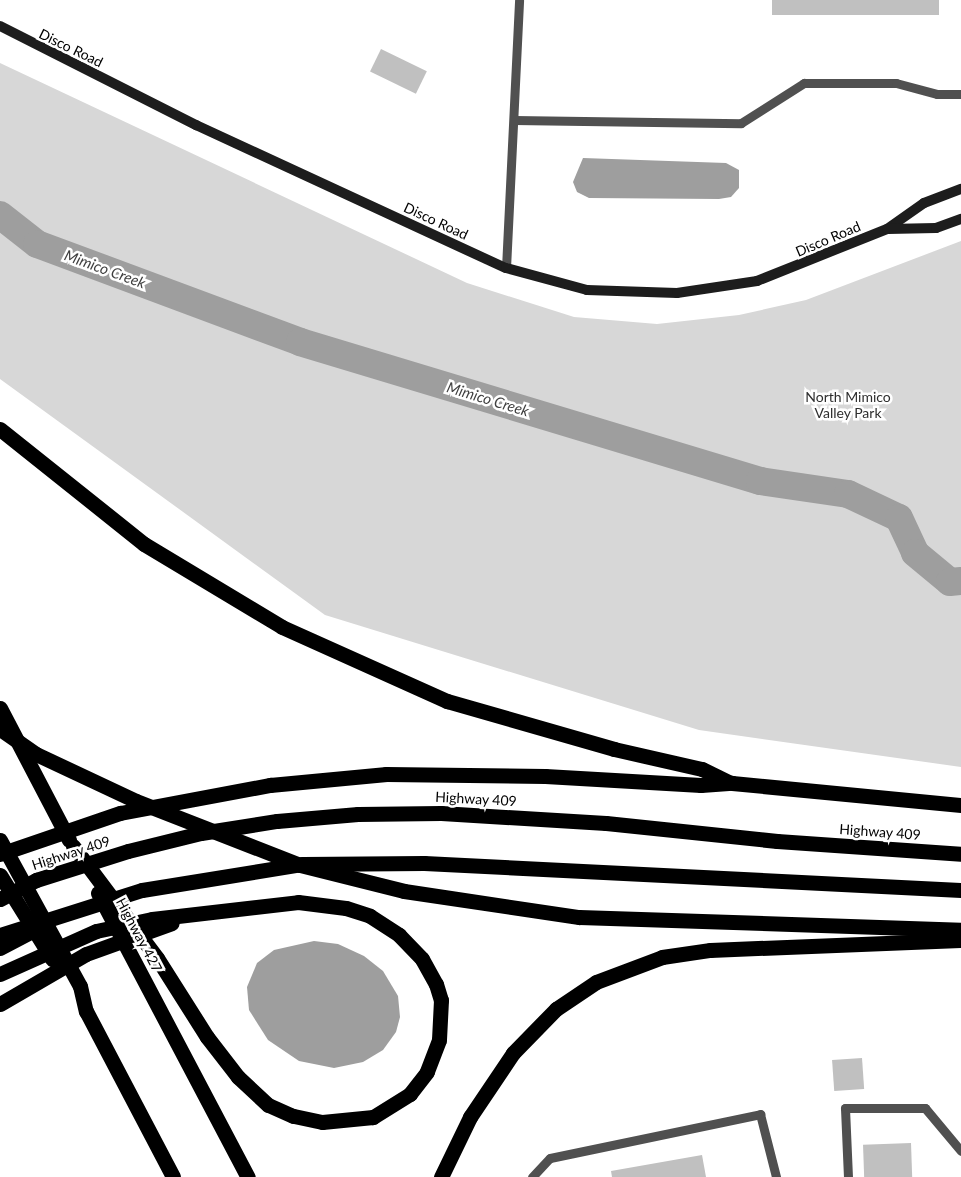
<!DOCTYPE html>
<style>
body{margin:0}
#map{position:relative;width:961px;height:1177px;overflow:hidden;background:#fff;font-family:Lato,sans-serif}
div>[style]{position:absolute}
.green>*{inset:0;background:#d7d7d7}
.water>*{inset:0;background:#9e9e9e}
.river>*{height:28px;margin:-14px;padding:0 14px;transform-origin:14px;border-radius:14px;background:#9e9e9e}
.building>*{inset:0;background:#c0c0c0;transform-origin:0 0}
.lane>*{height:9px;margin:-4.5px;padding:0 4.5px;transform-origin:4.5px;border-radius:4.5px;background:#505050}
.secondary>*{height:10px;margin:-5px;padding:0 5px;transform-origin:5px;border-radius:5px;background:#1d1d1d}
.highway>*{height:15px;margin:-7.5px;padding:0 7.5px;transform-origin:7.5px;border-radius:7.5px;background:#000}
span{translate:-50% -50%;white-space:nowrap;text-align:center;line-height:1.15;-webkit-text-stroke:5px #fff;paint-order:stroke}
.street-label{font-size:14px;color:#000}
.park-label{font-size:14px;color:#2e2e2e}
.water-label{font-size:15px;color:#3f3f3f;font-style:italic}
</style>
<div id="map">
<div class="green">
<div style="clip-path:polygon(evenodd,0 63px,467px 283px,574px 317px,657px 324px,739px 315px,806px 300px,961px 241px,961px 767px,699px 730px,325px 615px,0 379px,0 63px,21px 240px,538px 407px,576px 421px,558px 428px,21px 240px)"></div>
</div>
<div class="water">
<div style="clip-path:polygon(583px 158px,726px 163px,739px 170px,739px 188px,731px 197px,719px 199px,589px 198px,577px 192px,573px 182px)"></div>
<div style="clip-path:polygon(314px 941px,338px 944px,364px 956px,383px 971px,398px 996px,400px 1017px,396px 1032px,383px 1050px,363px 1062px,334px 1068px,299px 1061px,268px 1040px,249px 1010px,247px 987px,257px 963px,274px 950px)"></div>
</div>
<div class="river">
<div style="left:0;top:215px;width:47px;rotate:38.1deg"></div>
<div style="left:37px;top:244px;width:281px;rotate:20.4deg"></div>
<div style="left:300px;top:342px;width:481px;rotate:16.8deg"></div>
<div style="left:760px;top:481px;width:89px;rotate:8.4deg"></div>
<div style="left:848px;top:494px;width:56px;rotate:25.2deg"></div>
<div style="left:899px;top:518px;width:38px;rotate:65deg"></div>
<div style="left:915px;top:553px;width:45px;rotate:39.6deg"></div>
<div style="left:950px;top:582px;width:11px;rotate:-5deg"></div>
</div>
<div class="building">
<div style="left:772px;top:0;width:167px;height:15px"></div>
<div style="left:381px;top:49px;width:51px;height:25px;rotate:26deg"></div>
<div style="left:862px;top:1058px;width:31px;height:30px;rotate:86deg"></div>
<div style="left:911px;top:1143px;width:34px;height:48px;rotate:88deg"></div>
<div style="clip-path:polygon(702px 1155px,706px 1177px,612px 1177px,611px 1171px)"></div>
</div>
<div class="lane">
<div style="left:514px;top:120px;width:227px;rotate:0.8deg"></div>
<div style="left:741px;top:123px;width:75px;rotate:-32.4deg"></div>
<div style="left:804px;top:83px;width:92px"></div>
<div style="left:896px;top:83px;width:42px;rotate:15deg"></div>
<div style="left:937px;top:94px;width:24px"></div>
<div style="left:506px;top:268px;width:268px;rotate:-87.2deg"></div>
<div style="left:532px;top:1177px;width:26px;rotate:-47deg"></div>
<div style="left:550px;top:1158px;width:215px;rotate:-11.8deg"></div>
<div style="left:760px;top:1114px;width:65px;rotate:75.7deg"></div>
<div style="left:848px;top:1177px;width:69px;rotate:-92.5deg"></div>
<div style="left:845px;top:1108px;width:80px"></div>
<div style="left:925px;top:1108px;width:56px;rotate:50.1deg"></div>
</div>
<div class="secondary">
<div style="left:0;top:26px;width:220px;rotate:26.8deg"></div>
<div style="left:196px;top:125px;width:341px;rotate:24.8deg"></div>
<div style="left:506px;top:268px;width:84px;rotate:15.2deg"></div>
<div style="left:587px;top:290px;width:90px;rotate:1.9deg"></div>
<div style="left:677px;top:293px;width:81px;rotate:-8.5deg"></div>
<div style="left:757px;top:281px;width:140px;rotate:-21.8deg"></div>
<div style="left:887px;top:229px;width:45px;rotate:-35.1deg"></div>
<div style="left:924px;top:203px;width:40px;rotate:-21deg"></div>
<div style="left:888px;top:229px;width:48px;rotate:-1.2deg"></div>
<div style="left:936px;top:228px;width:27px;rotate:-20deg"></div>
</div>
<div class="highway">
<div style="left:0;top:429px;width:184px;rotate:38.6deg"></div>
<div style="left:144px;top:544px;width:161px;rotate:31deg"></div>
<div style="left:282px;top:627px;width:181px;rotate:24.2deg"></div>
<div style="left:447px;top:701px;width:174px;rotate:16deg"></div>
<div style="left:614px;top:749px;width:90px;rotate:12.8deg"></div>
<div style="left:702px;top:769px;width:30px;rotate:26deg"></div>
<div style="left:0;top:708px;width:149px;rotate:62.4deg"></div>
<div style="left:0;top:729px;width:44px;rotate:34.8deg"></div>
<div style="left:36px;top:754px;width:110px;rotate:25.2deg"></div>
<div style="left:136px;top:801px;width:176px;rotate:21.3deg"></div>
<div style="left:300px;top:865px;width:107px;rotate:14deg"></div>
<div style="left:404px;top:891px;width:177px;rotate:8.5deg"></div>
<div style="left:579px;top:917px;width:382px;rotate:1.9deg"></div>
<div style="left:0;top:840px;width:166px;rotate:61.3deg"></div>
<div style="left:80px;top:986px;width:26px;rotate:77deg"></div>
<div style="left:86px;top:1011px;width:187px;rotate:62.3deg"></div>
<div style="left:0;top:854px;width:127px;rotate:-18.9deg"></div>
<div style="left:120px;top:813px;width:153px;rotate:-10.6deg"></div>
<div style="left:270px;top:785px;width:117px;rotate:-5.4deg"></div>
<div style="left:386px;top:774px;width:159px;rotate:0.7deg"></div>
<div style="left:545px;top:776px;width:156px;rotate:3.3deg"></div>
<div style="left:701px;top:785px;width:31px;rotate:-4deg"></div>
<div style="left:732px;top:783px;width:230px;rotate:5.5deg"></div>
<div style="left:0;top:875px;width:99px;rotate:58.2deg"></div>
<div style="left:98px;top:893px;width:321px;rotate:62.2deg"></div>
<div style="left:0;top:899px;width:41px;rotate:-27.8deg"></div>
<div style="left:36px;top:880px;width:96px;rotate:-17.5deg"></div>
<div style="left:128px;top:851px;width:75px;rotate:-13.9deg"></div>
<div style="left:201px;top:833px;width:77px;rotate:-9deg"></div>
<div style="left:277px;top:821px;width:81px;rotate:-4.9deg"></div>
<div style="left:358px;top:814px;width:83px;rotate:-0.7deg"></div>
<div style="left:441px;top:813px;width:165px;rotate:3.5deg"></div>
<div style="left:606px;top:823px;width:172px;rotate:6deg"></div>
<div style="left:777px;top:841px;width:184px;rotate:4deg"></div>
<div style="left:0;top:935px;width:149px;rotate:-17.6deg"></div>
<div style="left:142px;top:890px;width:163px;rotate:-9.2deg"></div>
<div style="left:303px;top:864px;width:121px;rotate:-0.5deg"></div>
<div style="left:424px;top:863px;width:538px;rotate:2.88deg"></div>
<div style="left:0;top:948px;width:34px;rotate:-28deg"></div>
<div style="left:0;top:974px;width:105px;rotate:-24.1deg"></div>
<div style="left:96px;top:931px;width:57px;rotate:-12.1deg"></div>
<div style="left:152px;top:919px;width:147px;rotate:-6.6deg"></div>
<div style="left:298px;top:902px;width:48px;rotate:7.1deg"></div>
<div style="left:346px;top:908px;width:25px;rotate:18deg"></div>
<div style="left:370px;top:916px;width:35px;rotate:33deg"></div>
<div style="left:399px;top:935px;width:33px;rotate:46deg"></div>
<div style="left:422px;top:959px;width:29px;rotate:61deg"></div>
<div style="left:436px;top:984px;width:17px;rotate:73deg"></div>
<div style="left:441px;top:1000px;width:40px;rotate:92.9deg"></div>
<div style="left:439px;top:1040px;width:34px;rotate:111deg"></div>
<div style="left:427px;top:1072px;width:28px;rotate:128deg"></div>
<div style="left:410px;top:1094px;width:44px;rotate:148.1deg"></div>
<div style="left:373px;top:1117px;width:51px;rotate:174.4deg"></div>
<div style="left:322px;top:1122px;width:30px;rotate:-168deg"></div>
<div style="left:293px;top:1116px;width:27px;rotate:-156deg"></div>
<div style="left:268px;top:1105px;width:41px;rotate:-137deg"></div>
<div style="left:238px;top:1077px;width:51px;rotate:-127.8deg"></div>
<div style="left:207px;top:1037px;width:93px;rotate:-122.3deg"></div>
<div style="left:157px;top:958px;width:140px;rotate:-126.9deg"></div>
<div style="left:0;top:1004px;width:99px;rotate:-30.2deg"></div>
<div style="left:86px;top:954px;width:91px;rotate:-19.8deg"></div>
<div style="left:441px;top:1177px;width:67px;rotate:-64.2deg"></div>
<div style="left:470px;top:1117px;width:77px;rotate:-56.1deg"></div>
<div style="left:513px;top:1053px;width:62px;rotate:-45.7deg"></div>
<div style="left:556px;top:1009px;width:48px;rotate:-34deg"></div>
<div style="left:596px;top:982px;width:71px;rotate:-20.7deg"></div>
<div style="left:662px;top:957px;width:49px;rotate:-8.3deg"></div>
<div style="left:710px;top:950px;width:251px;rotate:-2.3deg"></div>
</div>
<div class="street-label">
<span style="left:71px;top:48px;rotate:26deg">Disco Road</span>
<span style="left:436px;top:221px;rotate:25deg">Disco Road</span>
<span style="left:828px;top:239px;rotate:-23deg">Disco Road</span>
<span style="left:476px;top:799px;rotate:3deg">Highway 409</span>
<span style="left:880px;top:832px;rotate:4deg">Highway 409</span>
<span style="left:71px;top:853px;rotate:-18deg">Highway 409</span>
<span style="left:139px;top:935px;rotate:62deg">Highway 427</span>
</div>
<div class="park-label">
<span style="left:848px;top:405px">North Mimico<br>Valley Park</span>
</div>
<div class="water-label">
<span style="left:105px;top:269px;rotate:20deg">Mimico Creek</span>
<span style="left:488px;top:399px;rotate:17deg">Mimico Creek</span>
</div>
</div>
